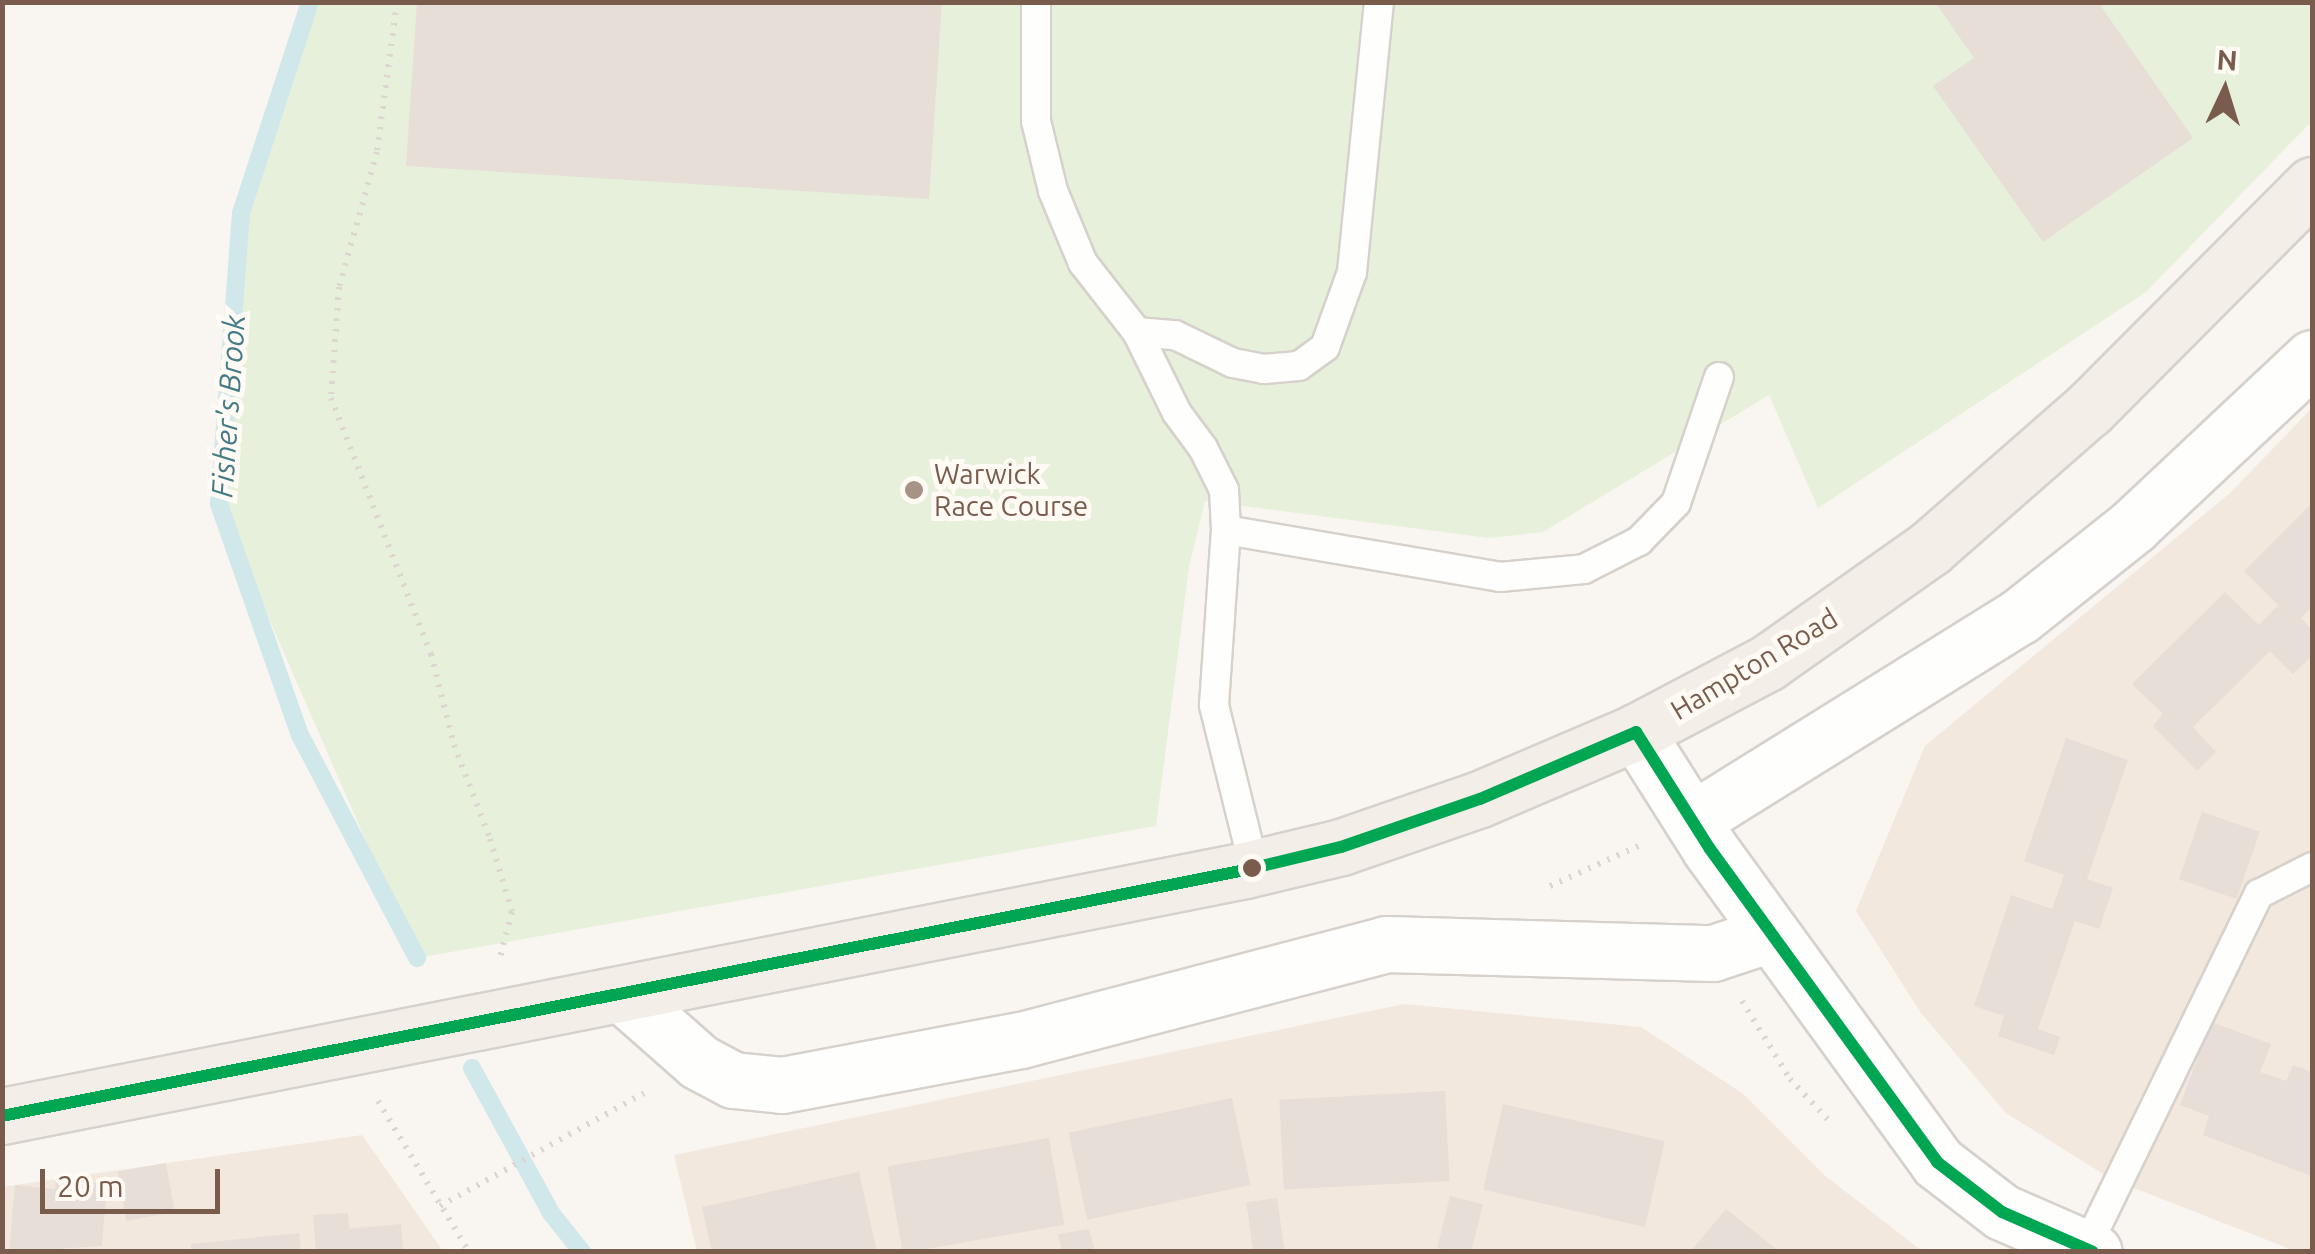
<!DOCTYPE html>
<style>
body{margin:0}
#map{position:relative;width:2315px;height:1254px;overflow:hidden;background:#f9f5f0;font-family:Ubuntu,sans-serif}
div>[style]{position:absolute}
.residential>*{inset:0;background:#f2e8de}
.green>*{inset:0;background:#e7f0db}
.stream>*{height:18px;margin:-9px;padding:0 9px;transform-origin:9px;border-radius:9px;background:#d0e8ea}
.building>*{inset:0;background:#e6ded7;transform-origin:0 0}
.path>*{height:6px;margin-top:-3px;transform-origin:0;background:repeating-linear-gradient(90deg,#dcd5d0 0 2.5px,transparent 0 10.5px)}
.roads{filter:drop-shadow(2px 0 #d7d1cb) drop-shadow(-2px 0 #d7d1cb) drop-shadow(0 2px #d7d1cb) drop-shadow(0 -2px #d7d1cb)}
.service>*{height:28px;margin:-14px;padding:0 14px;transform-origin:14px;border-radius:14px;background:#fefefd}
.minor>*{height:55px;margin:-27.5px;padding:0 27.5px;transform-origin:27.5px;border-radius:27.5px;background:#fefefd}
.primary>*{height:55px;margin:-27.5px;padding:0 27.5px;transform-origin:27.5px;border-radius:27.5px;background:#f3eee8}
.bus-1>*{height:12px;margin:-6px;padding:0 6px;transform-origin:6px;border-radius:6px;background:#00a651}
.dots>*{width:28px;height:28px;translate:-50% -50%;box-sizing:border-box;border:5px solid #fffaf3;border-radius:50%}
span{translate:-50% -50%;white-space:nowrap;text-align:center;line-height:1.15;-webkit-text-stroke:10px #fffaf3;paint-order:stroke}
.poi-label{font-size:28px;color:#7a5c4d}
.left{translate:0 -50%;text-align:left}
.street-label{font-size:28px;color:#7a5c4d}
.water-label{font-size:30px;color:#437c86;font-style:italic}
.frame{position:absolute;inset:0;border:5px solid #7a5c4d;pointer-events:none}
.north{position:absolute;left:2175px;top:40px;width:100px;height:100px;-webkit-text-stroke:8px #fffaf3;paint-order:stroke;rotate:4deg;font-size:28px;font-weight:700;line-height:40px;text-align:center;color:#7a5c4d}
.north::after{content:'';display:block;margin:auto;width:35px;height:45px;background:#7a5c4d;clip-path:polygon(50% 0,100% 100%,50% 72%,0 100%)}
.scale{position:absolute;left:40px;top:1169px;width:180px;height:45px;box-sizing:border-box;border:5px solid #7a5c4d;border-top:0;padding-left:12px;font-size:30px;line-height:35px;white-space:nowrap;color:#7a5c4d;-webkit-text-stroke:8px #fffaf3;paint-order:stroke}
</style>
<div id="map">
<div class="residential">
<div style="clip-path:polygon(2312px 408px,2312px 1251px,2295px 1251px,2111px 1179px,2006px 1113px,1921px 1013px,1856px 911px,1925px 746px,2230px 493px)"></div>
<div style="clip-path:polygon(1404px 1004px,1641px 1027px,1742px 1093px,1824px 1175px,1922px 1251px,697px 1251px,674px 1155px)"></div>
<div style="clip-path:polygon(362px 1135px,443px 1251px,3px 1251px,2px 1187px)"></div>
</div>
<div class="green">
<div style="clip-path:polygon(310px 3px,2312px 3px,2312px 121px,2146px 292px,1818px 508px,1769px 395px,1543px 532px,1489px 538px,1205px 501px,1189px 567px,1156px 826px,417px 958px,219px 504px,241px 213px)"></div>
</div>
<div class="stream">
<div style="left:310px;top:2px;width:222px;rotate:108.1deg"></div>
<div style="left:241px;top:213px;width:292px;rotate:94.3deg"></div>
<div style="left:219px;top:504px;width:245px;rotate:70.7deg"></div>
<div style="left:300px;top:735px;width:252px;rotate:62.3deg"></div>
<div style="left:472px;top:1068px;width:165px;rotate:61.4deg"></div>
<div style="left:551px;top:1213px;width:50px;rotate:51.5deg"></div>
</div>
<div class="building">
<div style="clip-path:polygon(417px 2px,942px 2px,929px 199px,406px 166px)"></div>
<div style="clip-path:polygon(1935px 2px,2098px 2px,2193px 138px,2043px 242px,1933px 86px,1974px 58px)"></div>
<div style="clip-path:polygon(2312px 503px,2312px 607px,2301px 618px,2312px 630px,2312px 656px,2293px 674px,2270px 651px,2193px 727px,2216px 752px,2197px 771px,2153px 726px,2163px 714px,2132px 684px,2225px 592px,2259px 625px,2278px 605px,2244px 571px)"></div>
<div style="clip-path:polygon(2066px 738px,2128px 760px,2087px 879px,2113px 888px,2099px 929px,2075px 921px,2038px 1029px,2060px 1037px,2054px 1055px,1998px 1036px,2004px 1016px,1974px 1006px,2011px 895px,2052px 909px,2064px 875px,2024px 861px)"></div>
<div style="left:2202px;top:812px;width:61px;height:71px;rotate:19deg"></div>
<div style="clip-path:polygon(2211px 1022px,2271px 1044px,2260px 1072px,2286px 1081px,2293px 1065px,2312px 1072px,2312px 1176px,2203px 1135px,2209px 1116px,2180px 1105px)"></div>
<div style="left:1445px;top:1091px;width:90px;height:166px;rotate:87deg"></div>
<div style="left:1232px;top:1098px;width:89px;height:167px;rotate:78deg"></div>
<div style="left:1503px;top:1104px;width:166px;height:88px;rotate:13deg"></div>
<div style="left:1049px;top:1138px;width:88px;height:164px;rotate:80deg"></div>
<div style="left:166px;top:1163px;width:50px;height:49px;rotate:80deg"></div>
<div style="clip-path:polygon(859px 1172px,877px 1252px,712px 1252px,702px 1207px)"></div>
<div style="clip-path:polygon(56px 1180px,107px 1184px,102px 1246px,9px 1252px,15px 1185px,55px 1189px)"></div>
<div style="left:1450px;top:1196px;width:34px;height:53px;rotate:14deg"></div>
<div style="left:1277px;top:1198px;width:55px;height:31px;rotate:82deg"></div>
<div style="clip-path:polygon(1726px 1209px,1780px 1252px,1690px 1252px)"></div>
<div style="clip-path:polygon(348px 1213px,349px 1229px,401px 1224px,403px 1252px,316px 1252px,313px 1215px)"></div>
<div style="clip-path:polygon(1089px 1229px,1095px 1252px,1062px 1252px,1058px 1234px)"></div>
<div style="clip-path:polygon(299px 1233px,301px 1252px,191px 1252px,191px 1244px)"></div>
</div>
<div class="path">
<div style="left:397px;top:2px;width:151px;rotate:97.6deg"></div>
<div style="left:377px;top:152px;width:140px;rotate:105.7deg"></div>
<div style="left:339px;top:287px;width:111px;rotate:94.1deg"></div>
<div style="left:331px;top:398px;width:275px;rotate:68.7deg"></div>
<div style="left:431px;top:654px;width:94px;rotate:75.8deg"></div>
<div style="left:454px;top:745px;width:101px;rotate:69deg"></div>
<div style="left:490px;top:839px;width:76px;rotate:73.2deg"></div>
<div style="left:512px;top:912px;width:51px;rotate:104.9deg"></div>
<div style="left:1550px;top:886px;width:97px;rotate:-24.4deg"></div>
<div style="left:1742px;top:1001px;width:92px;rotate:58.4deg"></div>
<div style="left:1790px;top:1079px;width:62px;rotate:47deg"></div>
<div style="left:378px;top:1101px;width:176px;rotate:58.9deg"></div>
<div style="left:440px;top:1206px;width:233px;rotate:-29deg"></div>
</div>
<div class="roads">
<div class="service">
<div style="left:1036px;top:2px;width:119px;rotate:90deg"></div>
<div style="left:1036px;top:121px;width:72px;rotate:76.3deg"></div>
<div style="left:1053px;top:191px;width:78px;rotate:67.4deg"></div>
<div style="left:1083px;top:263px;width:88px;rotate:52deg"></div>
<div style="left:1137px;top:332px;width:90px;rotate:63.7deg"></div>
<div style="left:1177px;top:413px;width:44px;rotate:53.4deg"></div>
<div style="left:1203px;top:448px;width:47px;rotate:63.4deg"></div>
<div style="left:1224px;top:490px;width:40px;rotate:87.1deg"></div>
<div style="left:1137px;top:332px;width:38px;rotate:5deg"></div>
<div style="left:1175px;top:335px;width:64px;rotate:25.8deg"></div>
<div style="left:1233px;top:363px;width:32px;rotate:11deg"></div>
<div style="left:1264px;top:369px;width:35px;rotate:-5deg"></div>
<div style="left:1299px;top:366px;width:32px;rotate:-36deg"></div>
<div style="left:1325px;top:347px;width:80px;rotate:-70.2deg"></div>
<div style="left:1352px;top:272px;width:271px;rotate:-84.3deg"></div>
<div style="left:1254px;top:867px;width:167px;rotate:-103.9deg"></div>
<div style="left:1214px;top:705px;width:175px;rotate:-86.1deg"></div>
<div style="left:1226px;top:530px;width:278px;rotate:9.7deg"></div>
<div style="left:1500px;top:577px;width:84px;rotate:-5.4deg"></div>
<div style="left:1584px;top:569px;width:62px;rotate:-27deg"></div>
<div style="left:1639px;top:541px;width:53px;rotate:-45.8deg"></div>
<div style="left:1676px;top:503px;width:133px;rotate:-71.2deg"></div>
<div style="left:2086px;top:1248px;width:394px;rotate:-64deg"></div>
<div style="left:2259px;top:894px;width:59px;rotate:-27deg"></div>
</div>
<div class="minor">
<div style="left:1636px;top:732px;width:138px;rotate:57.7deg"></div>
<div style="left:1710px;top:849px;width:387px;rotate:54deg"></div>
<div style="left:1937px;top:1162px;width:82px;rotate:37.6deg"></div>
<div style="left:2002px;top:1212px;width:100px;rotate:23.5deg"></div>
<div style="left:1692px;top:820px;width:386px;rotate:-31.9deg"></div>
<div style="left:2020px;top:616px;width:144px;rotate:-38.5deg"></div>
<div style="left:2133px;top:526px;width:245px;rotate:-43.2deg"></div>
<div style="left:622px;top:994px;width:103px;rotate:41.4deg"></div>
<div style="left:699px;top:1062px;width:38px;rotate:28deg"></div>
<div style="left:733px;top:1080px;width:49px;rotate:5.8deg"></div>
<div style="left:782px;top:1085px;width:243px;rotate:-10.7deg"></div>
<div style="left:1021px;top:1040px;width:377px;rotate:-14.7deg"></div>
<div style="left:1386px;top:944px;width:327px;rotate:1.6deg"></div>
<div style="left:1713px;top:953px;width:60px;rotate:-18.4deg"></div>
</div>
<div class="primary">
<div style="left:2px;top:1116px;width:1267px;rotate:-11.19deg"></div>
<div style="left:1245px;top:870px;width:99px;rotate:-13.5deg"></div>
<div style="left:1341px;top:847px;width:147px;rotate:-19.1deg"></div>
<div style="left:1480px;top:799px;width:170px;rotate:-23.2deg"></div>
<div style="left:1636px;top:732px;width:148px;rotate:-27.8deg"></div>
<div style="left:1767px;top:663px;width:199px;rotate:-35.2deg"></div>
<div style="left:1930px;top:548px;width:211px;rotate:-41.2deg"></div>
<div style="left:2089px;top:409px;width:316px;rotate:-45.1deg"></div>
</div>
</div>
<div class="bus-1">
<div style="left:2px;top:1116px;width:1267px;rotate:-11.19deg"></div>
<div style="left:1245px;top:870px;width:99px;rotate:-13.5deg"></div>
<div style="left:1341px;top:847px;width:147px;rotate:-19.1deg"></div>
<div style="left:1480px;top:799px;width:170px;rotate:-23.2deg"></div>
<div style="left:1636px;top:732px;width:138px;rotate:57.7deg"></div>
<div style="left:1710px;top:849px;width:387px;rotate:54deg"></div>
<div style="left:1937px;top:1162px;width:82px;rotate:37.6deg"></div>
<div style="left:2002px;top:1212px;width:99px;rotate:23.7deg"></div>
</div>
<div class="dots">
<div style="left:914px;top:490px;background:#a69286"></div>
<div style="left:1252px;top:868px;background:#7a5c4d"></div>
</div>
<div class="poi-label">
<span class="left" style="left:934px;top:490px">Warwick<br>Race Course</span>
</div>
<div class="street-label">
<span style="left:1754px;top:664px;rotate:-31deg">Hampton Road</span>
</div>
<div class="water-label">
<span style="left:228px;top:406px;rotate:-86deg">Fisher's Brook</span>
</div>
<div class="frame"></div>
<div class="north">N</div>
<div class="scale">20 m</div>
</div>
